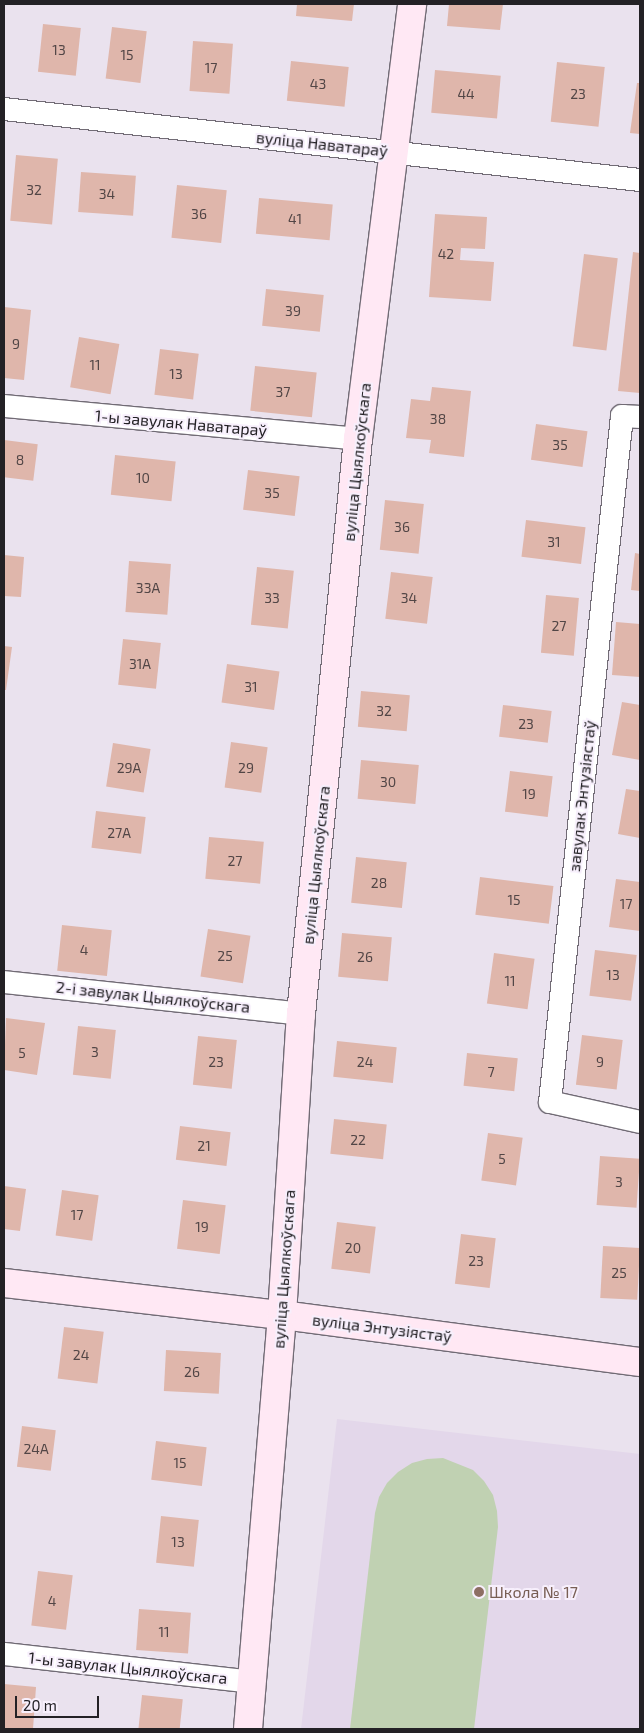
<!DOCTYPE html>
<meta charset="utf-8">
<style>
body{margin:0}
#map{position:relative;width:644px;height:1733px;overflow:hidden;background:#eae2ee;font-family:"Exo 2",sans-serif}
div>[style]{position:absolute}
.built>*{inset:0;background:#e3d7ea}
.green>*{inset:0;background:#c0d1b2}
.building>*{inset:0;background:#dfb6ab;transform-origin:0 0}
.roads{filter:drop-shadow(1px 0 #716b75) drop-shadow(-1px 0 #716b75) drop-shadow(0 1px #716b75) drop-shadow(0 -1px #716b75)}
.street>*{height:22px;margin:-11px;padding:0 11px;transform-origin:11px;border-radius:11px;background:#fff}
.secondary>*{height:28px;margin:-14px;padding:0 14px;transform-origin:14px;border-radius:14px;background:#ffe8f4}
.dots>*{width:14px;height:14px;translate:-50% -50%;box-sizing:border-box;border:2px solid #f7effc;border-radius:50%}
span{translate:-50% -50%;white-space:nowrap;text-align:center;line-height:1.15;-webkit-text-stroke:4px #f7effc;paint-order:stroke}
.number-label{font-size:14px;color:#524646}
.number-label span{-webkit-text-stroke-width:0}
.street-label{font-size:16px;color:#232125}
.education-label{font-size:16px;color:#785e54}
.left{translate:0 -50%;text-align:left}
.frame{position:absolute;inset:0;border:5px solid #232125;pointer-events:none}
.scale{position:absolute;left:15px;top:1696px;width:84px;height:22px;box-sizing:border-box;border:2px solid #232125;border-top:0;padding-left:6px;font-size:15px;line-height:18px;white-space:nowrap;color:#232125;-webkit-text-stroke:4px #f7effc;paint-order:stroke}
</style>
<div id="map">
<div class="built">
<div style="clip-path:polygon(337px 1419px,640px 1454px,640px 1729px,301px 1729px)"></div>
</div>
<div class="green">
<div style="clip-path:polygon(443px 1458px,473px 1470px,484px 1481px,493px 1495px,497px 1511px,498px 1527px,474px 1729px,350px 1729px,375px 1513px,379px 1497px,387px 1483px,398px 1472px,412px 1463px,427px 1459px)"></div>
</div>
<div class="building">
<div style="clip-path:polygon(297px 4px,354px 4px,352px 21px,296px 16px)"></div>
<div style="clip-path:polygon(449px 4px,503px 4px,500px 30px,447px 26px)"></div>
<div style="left:43px;top:24px;width:38px;height:48px;rotate:6deg"></div>
<div style="left:112px;top:27px;width:35px;height:52px;rotate:7deg"></div>
<div style="left:193px;top:41px;width:40px;height:50px;rotate:4deg"></div>
<div style="left:291px;top:61px;width:58px;height:40px;rotate:6deg"></div>
<div style="left:557px;top:62px;width:48px;height:60px;rotate:6deg"></div>
<div style="left:435px;top:70px;width:66px;height:43px;rotate:5deg"></div>
<div style="clip-path:polygon(637px 83px,640px 83px,640px 134px,630px 133px)"></div>
<div style="left:16px;top:155px;width:42px;height:66px;rotate:5deg"></div>
<div style="left:81px;top:172px;width:55px;height:40px;rotate:4deg"></div>
<div style="left:177px;top:185px;width:50px;height:53px;rotate:6deg"></div>
<div style="left:259px;top:198px;width:74px;height:36px;rotate:5deg"></div>
<div style="clip-path:polygon(435px 214px,487px 217px,485px 249px,461px 248px,460px 260px,494px 262px,491px 301px,429px 297px)"></div>
<div style="clip-path:polygon(633px 252px,640px 253px,640px 393px,618px 391px)"></div>
<div style="left:584px;top:254px;width:34px;height:93px;rotate:7deg"></div>
<div style="left:266px;top:289px;width:58px;height:37px;rotate:6deg"></div>
<div style="clip-path:polygon(4px 307px,31px 310px,24px 380px,4px 378px)"></div>
<div style="left:79px;top:337px;width:41px;height:51px;rotate:10deg"></div>
<div style="left:160px;top:349px;width:39px;height:46px;rotate:7deg"></div>
<div style="left:255px;top:366px;width:62px;height:45px;rotate:6deg"></div>
<div style="clip-path:polygon(432px 387px,471px 391px,464px 457px,429px 453px,431px 440px,406px 438px,411px 399px,430px 401px)"></div>
<div style="left:536px;top:424px;width:52px;height:36px;rotate:8deg"></div>
<div style="left:4px;top:440px;width:34px;height:37px;rotate:7deg"></div>
<div style="left:115px;top:455px;width:61px;height:40px;rotate:6deg"></div>
<div style="left:248px;top:470px;width:52px;height:40px;rotate:7deg"></div>
<div style="left:385px;top:500px;width:39px;height:50px;rotate:6deg"></div>
<div style="left:526px;top:520px;width:60px;height:37px;rotate:7deg"></div>
<div style="clip-path:polygon(635px 553px,640px 554px,640px 591px,631px 590px)"></div>
<div style="clip-path:polygon(4px 555px,24px 557px,21px 597px,4px 596px)"></div>
<div style="left:129px;top:561px;width:42px;height:51px;rotate:4deg"></div>
<div style="left:257px;top:567px;width:37px;height:58px;rotate:6deg"></div>
<div style="left:391px;top:572px;width:42px;height:47px;rotate:7deg"></div>
<div style="left:546px;top:595px;width:33px;height:58px;rotate:5deg"></div>
<div style="clip-path:polygon(616px 622px,640px 624px,640px 677px,612px 675px)"></div>
<div style="left:123px;top:639px;width:38px;height:46px;rotate:6deg"></div>
<div style="clip-path:polygon(4px 646px,12px 647px,6px 690px,4px 690px)"></div>
<div style="left:227px;top:664px;width:53px;height:39px;rotate:8deg"></div>
<div style="left:361px;top:691px;width:49px;height:36px;rotate:5deg"></div>
<div style="clip-path:polygon(622px 702px,640px 705px,640px 760px,612px 755px)"></div>
<div style="left:503px;top:705px;width:49px;height:32px;rotate:7deg"></div>
<div style="left:231px;top:742px;width:37px;height:46px;rotate:8deg"></div>
<div style="left:113px;top:743px;width:38px;height:44px;rotate:9deg"></div>
<div style="left:361px;top:760px;width:58px;height:39px;rotate:5deg"></div>
<div style="left:510px;top:771px;width:43px;height:41px;rotate:7deg"></div>
<div style="clip-path:polygon(626px 789px,640px 791px,640px 838px,618px 834px)"></div>
<div style="left:96px;top:811px;width:50px;height:37px;rotate:7deg"></div>
<div style="left:209px;top:837px;width:55px;height:42px;rotate:5deg"></div>
<div style="left:356px;top:857px;width:51px;height:46px;rotate:6deg"></div>
<div style="left:480px;top:877px;width:74px;height:38px;rotate:7deg"></div>
<div style="clip-path:polygon(616px 879px,640px 882px,640px 931px,609px 927px)"></div>
<div style="left:62px;top:925px;width:50px;height:46px;rotate:6deg"></div>
<div style="left:208px;top:929px;width:43px;height:48px;rotate:9deg"></div>
<div style="left:342px;top:933px;width:50px;height:44px;rotate:5deg"></div>
<div style="left:595px;top:950px;width:42px;height:46px;rotate:7deg"></div>
<div style="left:494px;top:953px;width:41px;height:51px;rotate:8deg"></div>
<div style="clip-path:polygon(6px 1018px,45px 1023px,37px 1075px,4px 1070px)"></div>
<div style="left:78px;top:1026px;width:38px;height:49px;rotate:6deg"></div>
<div style="left:582px;top:1035px;width:41px;height:50px;rotate:7deg"></div>
<div style="left:198px;top:1036px;width:39px;height:49px;rotate:6deg"></div>
<div style="left:337px;top:1041px;width:60px;height:36px;rotate:6deg"></div>
<div style="left:467px;top:1053px;width:51px;height:33px;rotate:6deg"></div>
<div style="left:334px;top:1119px;width:53px;height:35px;rotate:6deg"></div>
<div style="left:180px;top:1126px;width:51px;height:34px;rotate:7deg"></div>
<div style="left:488px;top:1133px;width:35px;height:48px;rotate:8deg"></div>
<div style="left:600px;top:1156px;width:40px;height:49px;rotate:4deg"></div>
<div style="clip-path:polygon(4px 1186px,26px 1189px,20px 1231px,4px 1229px)"></div>
<div style="left:62px;top:1190px;width:37px;height:46px;rotate:8deg"></div>
<div style="left:183px;top:1200px;width:43px;height:49px;rotate:7deg"></div>
<div style="left:337px;top:1222px;width:39px;height:47px;rotate:7deg"></div>
<div style="left:461px;top:1234px;width:35px;height:50px;rotate:7deg"></div>
<div style="left:603px;top:1246px;width:37px;height:52px;rotate:3deg"></div>
<div style="left:64px;top:1327px;width:40px;height:52px;rotate:7deg"></div>
<div style="left:166px;top:1350px;width:55px;height:41px;rotate:3deg"></div>
<div style="left:22px;top:1426px;width:34px;height:41px;rotate:7deg"></div>
<div style="left:156px;top:1441px;width:51px;height:39px;rotate:7deg"></div>
<div style="left:161px;top:1516px;width:38px;height:47px;rotate:6deg"></div>
<div style="left:38px;top:1571px;width:35px;height:55px;rotate:7deg"></div>
<div style="left:139px;top:1609px;width:52px;height:41px;rotate:4deg"></div>
<div style="clip-path:polygon(4px 1684px,36px 1687px,33px 1729px,4px 1729px)"></div>
<div style="left:142px;top:1695px;width:41px;height:34px;rotate:6deg"></div>
</div>
<div class="roads">
<div class="street">
<div style="left:4px;top:109px;width:640px;rotate:6.37deg"></div>
<div style="left:4px;top:406px;width:356px;rotate:5.3deg"></div>
<div style="left:640px;top:417px;width:18px;rotate:-177deg"></div>
<div style="left:622px;top:416px;width:690px;rotate:95.99deg"></div>
<div style="left:550px;top:1102px;width:92px;rotate:12.5deg"></div>
<div style="left:4px;top:982px;width:299px;rotate:6.1deg"></div>
<div style="left:4px;top:1654px;width:251px;rotate:6.4deg"></div>
</div>
<div class="secondary">
<div style="left:4px;top:1283px;width:280px;rotate:6.6deg"></div>
<div style="left:282px;top:1315px;width:361px;rotate:7.5deg"></div>
<div style="left:248px;top:1729px;width:415px;rotate:-85.3deg"></div>
<div style="left:282px;top:1315px;width:302px;rotate:-86.4deg"></div>
<div style="left:301px;top:1014px;width:578px;rotate:-84.34deg"></div>
<div style="left:358px;top:439px;width:438px;rotate:-82.9deg"></div>
</div>
</div>
<div class="dots">
<div style="left:479px;top:1592px;background:#8d6e63"></div>
</div>
<div class="number-label">
<span style="left:59px;top:50px">13</span>
<span style="left:127px;top:55px">15</span>
<span style="left:211px;top:68px">17</span>
<span style="left:318px;top:84px">43</span>
<span style="left:466px;top:94px">44</span>
<span style="left:578px;top:94px">23</span>
<span style="left:34px;top:190px">32</span>
<span style="left:107px;top:194px">34</span>
<span style="left:199px;top:214px">36</span>
<span style="left:295px;top:219px">41</span>
<span style="left:446px;top:254px">42</span>
<span style="left:293px;top:311px">39</span>
<span style="left:16px;top:344px">9</span>
<span style="left:95px;top:365px">11</span>
<span style="left:176px;top:374px">13</span>
<span style="left:283px;top:392px">37</span>
<span style="left:438px;top:419px">38</span>
<span style="left:560px;top:445px">35</span>
<span style="left:20px;top:460px">8</span>
<span style="left:143px;top:478px">10</span>
<span style="left:272px;top:493px">35</span>
<span style="left:402px;top:527px">36</span>
<span style="left:554px;top:542px">31</span>
<span style="left:148px;top:588px">33А</span>
<span style="left:272px;top:598px">33</span>
<span style="left:409px;top:598px">34</span>
<span style="left:559px;top:626px">27</span>
<span style="left:140px;top:664px">31А</span>
<span style="left:251px;top:687px">31</span>
<span style="left:384px;top:711px">32</span>
<span style="left:526px;top:724px">23</span>
<span style="left:129px;top:768px">29А</span>
<span style="left:246px;top:768px">29</span>
<span style="left:388px;top:782px">30</span>
<span style="left:529px;top:794px">19</span>
<span style="left:119px;top:833px">27А</span>
<span style="left:235px;top:861px">27</span>
<span style="left:379px;top:883px">28</span>
<span style="left:514px;top:900px">15</span>
<span style="left:626px;top:904px">17</span>
<span style="left:84px;top:950px">4</span>
<span style="left:225px;top:956px">25</span>
<span style="left:365px;top:957px">26</span>
<span style="left:613px;top:975px">13</span>
<span style="left:510px;top:981px">11</span>
<span style="left:95px;top:1052px">3</span>
<span style="left:22px;top:1053px">5</span>
<span style="left:216px;top:1062px">23</span>
<span style="left:365px;top:1062px">24</span>
<span style="left:600px;top:1062px">9</span>
<span style="left:491px;top:1072px">7</span>
<span style="left:358px;top:1140px">22</span>
<span style="left:204px;top:1146px">21</span>
<span style="left:502px;top:1159px">5</span>
<span style="left:619px;top:1182px">3</span>
<span style="left:77px;top:1215px">17</span>
<span style="left:202px;top:1227px">19</span>
<span style="left:353px;top:1248px">20</span>
<span style="left:476px;top:1261px">23</span>
<span style="left:619px;top:1273px">25</span>
<span style="left:81px;top:1355px">24</span>
<span style="left:192px;top:1372px">26</span>
<span style="left:36px;top:1449px">24А</span>
<span style="left:180px;top:1463px">15</span>
<span style="left:178px;top:1542px">13</span>
<span style="left:52px;top:1601px">4</span>
<span style="left:164px;top:1632px">11</span>
</div>
<div class="street-label">
<span style="left:322px;top:144px;rotate:6deg">вуліца Наватараў</span>
<span style="left:181px;top:423px;rotate:5deg">1-ы завулак Наватараў</span>
<span style="left:357px;top:462px;rotate:-84deg">вуліца Цыялкоўскага</span>
<span style="left:582px;top:796px;rotate:-84deg">завулак Энтузіястаў</span>
<span style="left:316px;top:865px;rotate:-84deg">вуліца Цыялкоўскага</span>
<span style="left:153px;top:997px;rotate:6deg">2-і завулак Цыялкоўскага</span>
<span style="left:284px;top:1269px;rotate:-86deg">вуліца Цыялкоўскага</span>
<span style="left:382px;top:1328px;rotate:7deg">вуліца Энтузіястаў</span>
<span style="left:128px;top:1668px;rotate:6deg">1-ы завулак Цыялкоўскага</span>
</div>
<div class="education-label">
<span class="left" style="left:489px;top:1592px">Школа № 17</span>
</div>
<div class="frame"></div>
<div class="scale">20 m</div>
</div>
